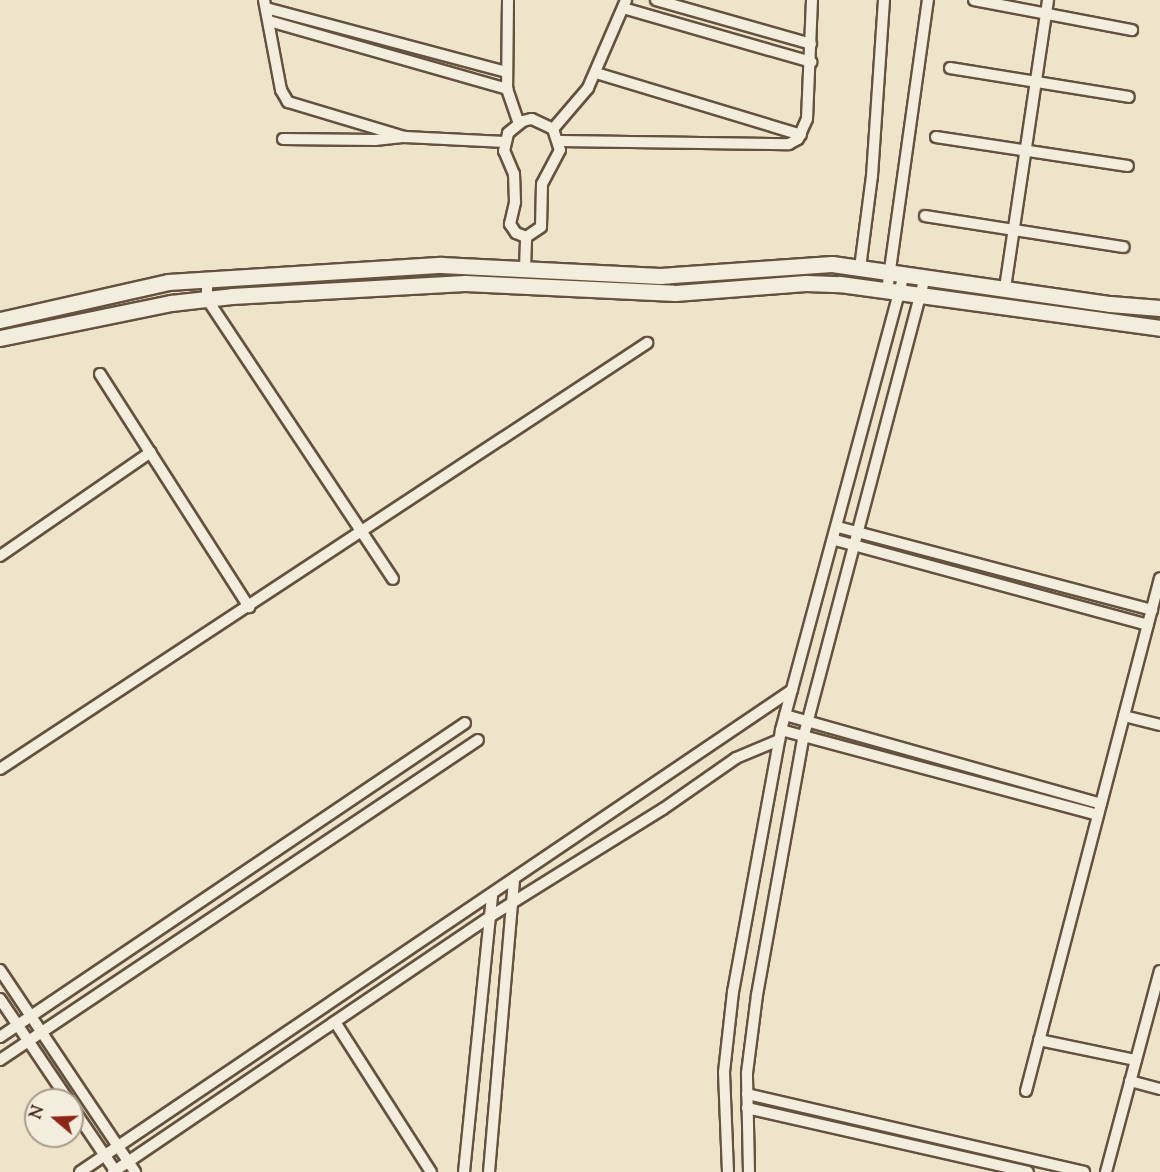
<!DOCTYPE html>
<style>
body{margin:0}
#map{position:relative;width:1160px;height:1172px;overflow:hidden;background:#ede4ca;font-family:"Sorts Mill Goudy",serif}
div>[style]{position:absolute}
.roads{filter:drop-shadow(2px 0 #64513f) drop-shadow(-2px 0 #64513f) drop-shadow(0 2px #64513f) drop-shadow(0 -2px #64513f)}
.minor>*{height:10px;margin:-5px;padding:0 5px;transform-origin:5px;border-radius:5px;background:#f3eddd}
.secondary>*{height:15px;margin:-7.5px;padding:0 7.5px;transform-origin:7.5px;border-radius:7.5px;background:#f3eddd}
span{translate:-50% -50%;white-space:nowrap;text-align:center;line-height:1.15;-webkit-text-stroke:5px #f3eddd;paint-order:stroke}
.north{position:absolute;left:24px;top:1088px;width:60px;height:60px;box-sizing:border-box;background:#f3eddd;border:2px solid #a89b8b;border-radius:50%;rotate:289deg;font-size:16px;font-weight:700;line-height:24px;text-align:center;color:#372011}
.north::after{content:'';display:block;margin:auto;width:21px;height:27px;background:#8f2418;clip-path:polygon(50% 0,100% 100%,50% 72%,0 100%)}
</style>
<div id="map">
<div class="roads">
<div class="minor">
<div style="left:264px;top:0;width:92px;rotate:79.3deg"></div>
<div style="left:281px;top:90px;width:14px;rotate:60deg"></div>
<div style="left:288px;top:102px;width:122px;rotate:16.7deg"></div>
<div style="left:508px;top:0;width:89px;rotate:90.6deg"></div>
<div style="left:507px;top:89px;width:36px;rotate:71deg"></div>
<div style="left:656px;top:0;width:161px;rotate:15.8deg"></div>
<div style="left:974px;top:0;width:161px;rotate:10.8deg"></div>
<div style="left:266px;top:8px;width:248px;rotate:14.9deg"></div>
<div style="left:623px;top:8px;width:196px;rotate:16deg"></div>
<div style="left:269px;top:21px;width:248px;rotate:15.9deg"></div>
<div style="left:950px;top:68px;width:181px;rotate:9.2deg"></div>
<div style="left:596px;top:73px;width:214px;rotate:16.8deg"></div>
<div style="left:532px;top:119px;width:23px;rotate:25deg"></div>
<div style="left:553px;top:129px;width:22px;rotate:72deg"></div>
<div style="left:560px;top:150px;width:38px;rotate:118deg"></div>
<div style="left:542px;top:184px;width:43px;rotate:91.3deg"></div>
<div style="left:541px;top:227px;width:18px;rotate:146deg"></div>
<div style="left:526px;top:237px;width:11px;rotate:-158deg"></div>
<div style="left:516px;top:233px;width:11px;rotate:-124deg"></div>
<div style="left:510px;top:224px;width:23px;rotate:-77deg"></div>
<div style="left:515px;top:202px;width:28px;rotate:-92deg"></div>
<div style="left:514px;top:174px;width:25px;rotate:-113deg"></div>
<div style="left:504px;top:151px;width:18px;rotate:-77deg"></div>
<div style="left:508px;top:133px;width:19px;rotate:-39deg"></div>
<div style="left:523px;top:121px;width:9px;rotate:-13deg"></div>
<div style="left:553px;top:129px;width:54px;rotate:-49.5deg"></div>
<div style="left:588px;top:88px;width:96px;rotate:-66.6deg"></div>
<div style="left:936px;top:137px;width:194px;rotate:8.6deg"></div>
<div style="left:283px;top:139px;width:92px;rotate:0.6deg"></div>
<div style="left:375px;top:140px;width:30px;rotate:-6deg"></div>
<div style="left:405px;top:137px;width:100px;rotate:2.9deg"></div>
<div style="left:560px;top:141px;width:229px;rotate:0.8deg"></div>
<div style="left:789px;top:144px;width:10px;rotate:-29deg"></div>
<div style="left:798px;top:139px;width:22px;rotate:-66deg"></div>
<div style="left:807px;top:119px;width:119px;rotate:-87.6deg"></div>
<div style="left:925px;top:216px;width:201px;rotate:8.9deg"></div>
<div style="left:860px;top:268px;width:93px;rotate:-82.6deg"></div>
<div style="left:872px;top:176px;width:176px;rotate:-86.1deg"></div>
<div style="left:525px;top:269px;width:32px;rotate:-88deg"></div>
<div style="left:207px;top:278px;width:21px;rotate:90deg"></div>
<div style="left:207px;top:299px;width:336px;rotate:56.4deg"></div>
<div style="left:1005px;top:288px;width:291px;rotate:-81.5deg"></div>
<div style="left:887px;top:291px;width:294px;rotate:-82deg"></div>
<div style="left:100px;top:374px;width:277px;rotate:57.4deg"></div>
<div style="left:838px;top:527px;width:325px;rotate:14.8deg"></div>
<div style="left:835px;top:540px;width:324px;rotate:15.2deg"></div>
<div style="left:0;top:556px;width:183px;rotate:-34.6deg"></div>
<div style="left:785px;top:715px;width:328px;rotate:15.7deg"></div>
<div style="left:1124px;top:716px;width:37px;rotate:14deg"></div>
<div style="left:781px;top:730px;width:328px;rotate:15deg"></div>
<div style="left:0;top:769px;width:775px;rotate:-33.36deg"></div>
<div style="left:0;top:970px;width:243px;rotate:56.2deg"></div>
<div style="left:0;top:999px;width:122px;rotate:56deg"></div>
<div style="left:335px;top:1022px;width:178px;rotate:57.4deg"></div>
<div style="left:0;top:1037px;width:561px;rotate:-34.03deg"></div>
<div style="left:1039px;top:1040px;width:99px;rotate:11.7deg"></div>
<div style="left:0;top:1060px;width:575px;rotate:-33.8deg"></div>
<div style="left:1130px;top:1081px;width:31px;rotate:15deg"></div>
<div style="left:1026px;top:1091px;width:530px;rotate:-75.36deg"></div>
<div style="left:747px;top:1094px;width:346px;rotate:13deg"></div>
<div style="left:72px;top:1107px;width:78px;rotate:55.9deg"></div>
<div style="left:747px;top:1108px;width:288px;rotate:12.8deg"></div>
<div style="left:80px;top:1172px;width:860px;rotate:-34.1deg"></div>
<div style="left:113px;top:1172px;width:457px;rotate:-34.1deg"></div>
<div style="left:491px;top:916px;width:203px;rotate:-31.9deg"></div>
<div style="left:663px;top:809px;width:89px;rotate:-34.9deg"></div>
<div style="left:736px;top:758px;width:47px;rotate:-22.7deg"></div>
<div style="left:464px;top:1172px;width:279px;rotate:-84.2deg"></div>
<div style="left:489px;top:1172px;width:294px;rotate:-85.1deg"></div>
<div style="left:728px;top:1172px;width:100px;rotate:-92.3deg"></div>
<div style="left:724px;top:1072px;width:81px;rotate:-83.6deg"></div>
<div style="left:733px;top:992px;width:266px;rotate:-79.6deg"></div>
<div style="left:781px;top:730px;width:472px;rotate:-74.9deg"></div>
<div style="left:749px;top:1172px;width:99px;rotate:-91.2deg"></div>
<div style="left:747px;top:1073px;width:79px;rotate:-82.7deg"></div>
<div style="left:757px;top:995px;width:264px;rotate:-79.8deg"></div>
<div style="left:804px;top:735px;width:474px;rotate:-75.2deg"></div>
<div style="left:1106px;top:1172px;width:208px;rotate:-75deg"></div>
</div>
<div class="secondary">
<div style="left:0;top:320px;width:172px;rotate:-12.7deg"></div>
<div style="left:168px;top:282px;width:274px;rotate:-3.6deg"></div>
<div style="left:441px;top:265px;width:219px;rotate:2.9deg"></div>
<div style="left:660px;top:276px;width:172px;rotate:-4deg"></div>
<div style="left:832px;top:264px;width:281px;rotate:8.2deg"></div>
<div style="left:1110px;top:304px;width:50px;rotate:4.6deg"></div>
<div style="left:0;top:338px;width:175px;rotate:-11.6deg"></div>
<div style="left:171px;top:303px;width:61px;rotate:-6.5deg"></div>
<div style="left:232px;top:296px;width:233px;rotate:-3.2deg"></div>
<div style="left:465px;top:283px;width:210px;rotate:2.7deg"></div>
<div style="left:675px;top:293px;width:131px;rotate:-4.4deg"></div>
<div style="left:806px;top:283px;width:34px;rotate:2deg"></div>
<div style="left:840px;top:284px;width:323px;rotate:7.8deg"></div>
</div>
</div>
<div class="north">N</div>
</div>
